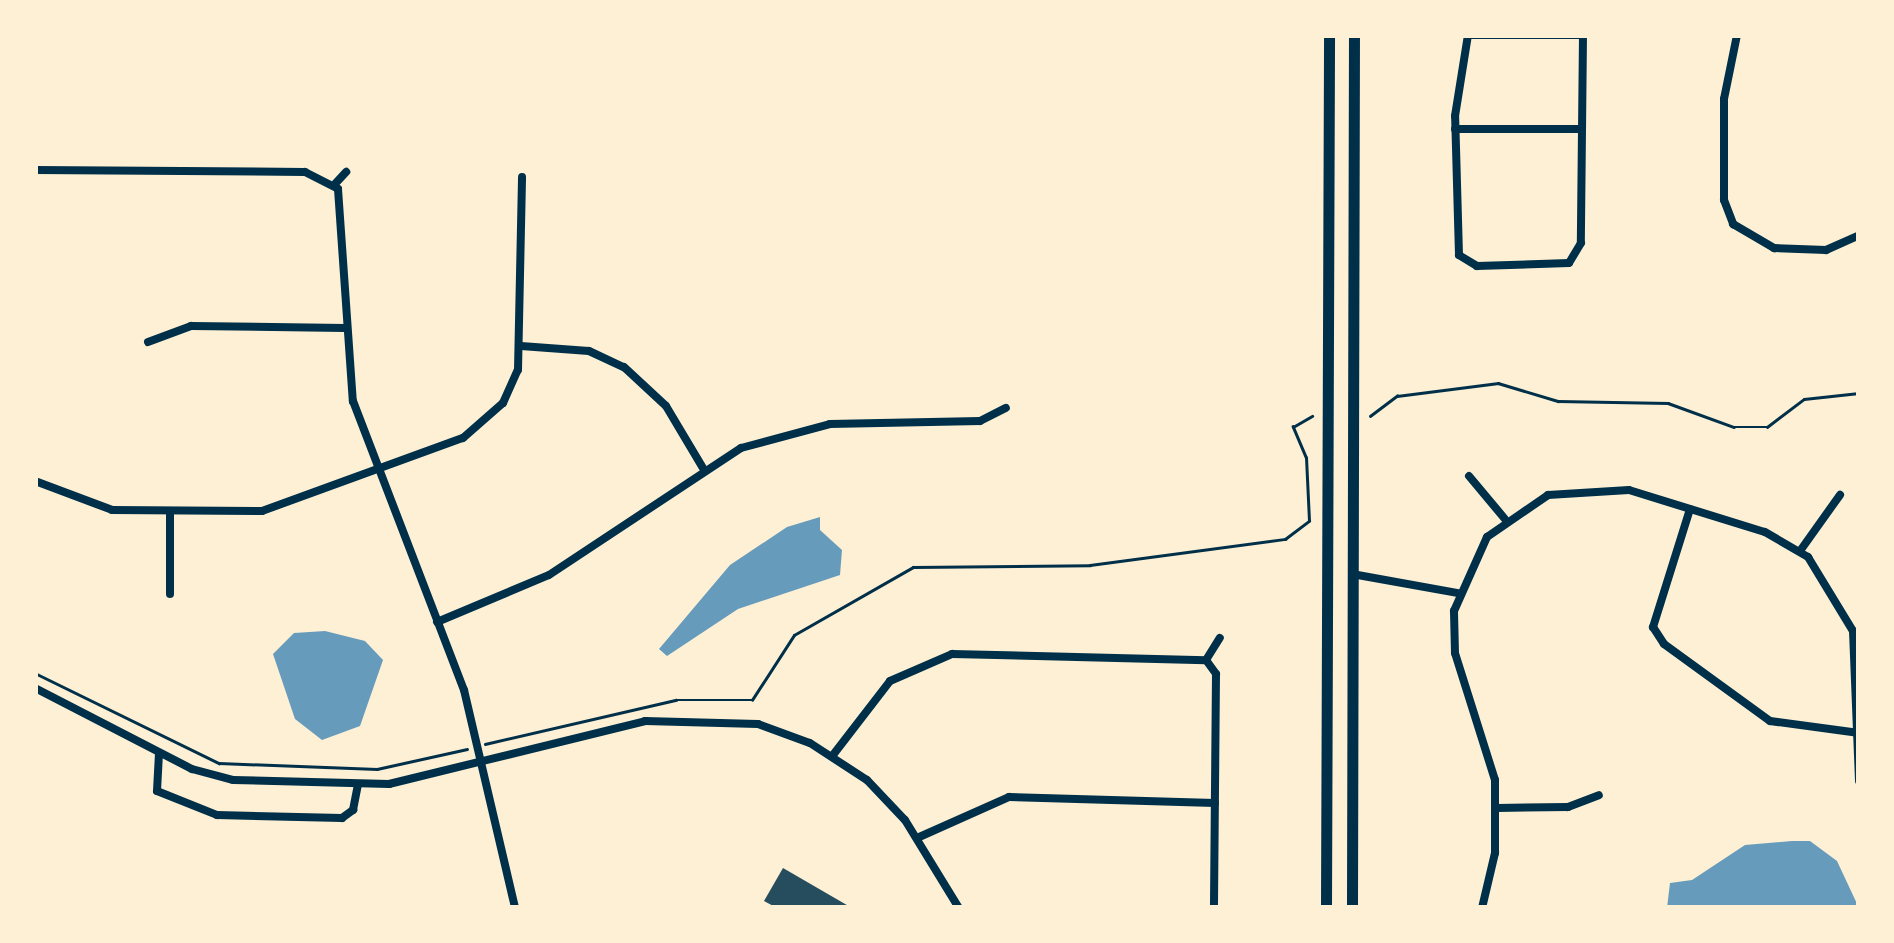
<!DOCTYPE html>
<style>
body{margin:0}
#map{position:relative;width:1894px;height:943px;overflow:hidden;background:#fdf0d5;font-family:Quicksand,sans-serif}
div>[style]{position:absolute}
.water>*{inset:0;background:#669bbc}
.building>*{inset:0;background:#264d5e}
.path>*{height:2.5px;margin:-1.25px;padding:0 1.25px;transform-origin:1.25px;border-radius:1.25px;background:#003049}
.minor>*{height:8px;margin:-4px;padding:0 4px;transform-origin:4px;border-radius:4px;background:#003049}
.primary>*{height:11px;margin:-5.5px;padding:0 5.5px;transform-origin:5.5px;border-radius:5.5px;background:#003049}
span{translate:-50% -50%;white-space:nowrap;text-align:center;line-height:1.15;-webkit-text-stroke:8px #fdf0d5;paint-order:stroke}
.frame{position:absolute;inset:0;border:38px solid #fdf0d5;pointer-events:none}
</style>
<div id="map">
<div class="water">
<div style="clip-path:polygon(820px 517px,820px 530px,842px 550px,840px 575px,738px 609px,667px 656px,659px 649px,730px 565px,787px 527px)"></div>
<div style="clip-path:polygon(325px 631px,365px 641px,383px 660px,360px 726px,322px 740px,295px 719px,273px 654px,294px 633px)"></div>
<div style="clip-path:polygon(1792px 841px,1810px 841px,1837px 861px,1859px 908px,1667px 908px,1670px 883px,1692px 880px,1745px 845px)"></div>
</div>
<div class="building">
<div style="clip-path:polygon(783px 868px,852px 908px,777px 908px,764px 901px)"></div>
</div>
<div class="path">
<div style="left:1370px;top:416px;width:34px;rotate:-37deg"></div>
<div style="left:1397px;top:396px;width:102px;rotate:-7.3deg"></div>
<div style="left:1498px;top:383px;width:63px;rotate:16.7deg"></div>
<div style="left:1558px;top:401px;width:110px;rotate:1deg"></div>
<div style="left:1668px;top:403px;width:70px;rotate:20deg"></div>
<div style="left:1734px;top:427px;width:33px"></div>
<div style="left:1767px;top:427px;width:46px;rotate:-37.1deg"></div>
<div style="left:1804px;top:399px;width:55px;rotate:-6.2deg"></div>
<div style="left:35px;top:673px;width:205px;rotate:26.1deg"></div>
<div style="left:219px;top:763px;width:158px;rotate:2.2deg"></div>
<div style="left:377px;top:769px;width:92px;rotate:-12.5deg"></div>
<div style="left:485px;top:744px;width:196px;rotate:-13deg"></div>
<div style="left:676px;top:700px;width:76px"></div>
<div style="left:752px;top:700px;width:77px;rotate:-57.1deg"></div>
<div style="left:794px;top:635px;width:137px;rotate:-29.7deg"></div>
<div style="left:913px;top:567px;width:177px;rotate:-0.6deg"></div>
<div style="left:1090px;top:565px;width:197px;rotate:-7.6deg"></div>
<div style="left:1285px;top:539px;width:30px;rotate:-37deg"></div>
<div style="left:1309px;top:521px;width:63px;rotate:-92.7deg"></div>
<div style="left:1306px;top:458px;width:34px;rotate:-113deg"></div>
<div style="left:1293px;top:427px;width:22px;rotate:-30deg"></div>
</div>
<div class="minor">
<div style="left:1468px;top:35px;width:115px"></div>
<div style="left:1583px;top:35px;width:208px;rotate:90.6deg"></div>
<div style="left:1581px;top:243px;width:23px;rotate:121deg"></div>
<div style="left:1569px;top:263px;width:92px;rotate:178.1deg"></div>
<div style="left:1477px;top:266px;width:21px;rotate:-149deg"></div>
<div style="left:1459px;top:255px;width:139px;rotate:-91.6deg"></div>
<div style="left:1455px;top:116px;width:82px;rotate:-80.9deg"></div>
<div style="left:1737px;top:35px;width:65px;rotate:101.5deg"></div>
<div style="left:1724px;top:99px;width:101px;rotate:90deg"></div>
<div style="left:1724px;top:200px;width:26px;rotate:69deg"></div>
<div style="left:1733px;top:224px;width:48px;rotate:30.3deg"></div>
<div style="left:1774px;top:248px;width:52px;rotate:2.2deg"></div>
<div style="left:1826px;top:250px;width:36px;rotate:-24deg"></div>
<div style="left:1455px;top:129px;width:126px"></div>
<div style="left:35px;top:170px;width:270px;rotate:0.4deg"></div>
<div style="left:305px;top:172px;width:37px;rotate:27deg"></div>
<div style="left:338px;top:189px;width:213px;rotate:86deg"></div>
<div style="left:353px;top:401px;width:310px;rotate:69deg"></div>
<div style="left:464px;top:690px;width:224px;rotate:76.8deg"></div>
<div style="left:334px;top:185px;width:18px;rotate:-47deg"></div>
<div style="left:148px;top:342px;width:46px;rotate:-20.4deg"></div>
<div style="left:191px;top:326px;width:154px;rotate:0.7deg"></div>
<div style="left:521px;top:346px;width:68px;rotate:4.2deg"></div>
<div style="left:589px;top:351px;width:38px;rotate:25deg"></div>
<div style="left:624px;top:367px;width:57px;rotate:42.9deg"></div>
<div style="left:666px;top:406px;width:72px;rotate:59.2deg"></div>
<div style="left:1469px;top:476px;width:56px;rotate:50.1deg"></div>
<div style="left:35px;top:481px;width:82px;rotate:20.6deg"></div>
<div style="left:112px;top:510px;width:150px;rotate:0.4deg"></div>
<div style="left:262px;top:511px;width:214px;rotate:-20deg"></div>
<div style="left:463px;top:438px;width:53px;rotate:-41.2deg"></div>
<div style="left:503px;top:403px;width:36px;rotate:-66deg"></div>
<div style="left:518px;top:370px;width:193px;rotate:-88.8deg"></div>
<div style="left:1690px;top:509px;width:124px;rotate:107.4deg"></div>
<div style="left:1653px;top:627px;width:20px;rotate:57deg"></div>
<div style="left:1664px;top:644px;width:131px;rotate:36deg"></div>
<div style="left:1770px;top:721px;width:90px;rotate:7.7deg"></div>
<div style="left:1800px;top:551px;width:69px;rotate:-54.5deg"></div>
<div style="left:1352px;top:574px;width:108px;rotate:10.2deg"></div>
<div style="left:170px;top:594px;width:83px;rotate:-90deg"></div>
<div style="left:437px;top:622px;width:121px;rotate:-22.8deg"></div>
<div style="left:549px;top:575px;width:230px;rotate:-33.5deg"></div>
<div style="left:741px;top:448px;width:92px;rotate:-15.1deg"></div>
<div style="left:830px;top:424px;width:150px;rotate:-1.1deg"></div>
<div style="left:980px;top:421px;width:29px;rotate:-27deg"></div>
<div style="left:1206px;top:660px;width:17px;rotate:54deg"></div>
<div style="left:1216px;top:674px;width:234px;rotate:90.5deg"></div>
<div style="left:1206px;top:660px;width:26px;rotate:-58deg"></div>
<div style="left:35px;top:688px;width:177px;rotate:27.3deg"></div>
<div style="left:192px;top:769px;width:42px;rotate:15deg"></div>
<div style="left:233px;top:780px;width:156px;rotate:1.5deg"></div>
<div style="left:389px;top:784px;width:264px;rotate:-13.8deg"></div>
<div style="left:645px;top:721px;width:113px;rotate:1.5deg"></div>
<div style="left:758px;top:724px;width:55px;rotate:20.1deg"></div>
<div style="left:810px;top:743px;width:68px;rotate:33deg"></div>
<div style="left:867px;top:780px;width:55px;rotate:46.5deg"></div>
<div style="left:905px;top:820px;width:103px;rotate:58.5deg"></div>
<div style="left:159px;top:753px;width:38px;rotate:93deg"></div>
<div style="left:157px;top:791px;width:65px;rotate:21.8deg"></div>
<div style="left:217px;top:815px;width:125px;rotate:1.4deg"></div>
<div style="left:342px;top:818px;width:14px;rotate:-36deg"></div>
<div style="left:353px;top:810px;width:26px;rotate:-79deg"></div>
<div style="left:833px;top:755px;width:93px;rotate:-52.4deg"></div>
<div style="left:890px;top:681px;width:68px;rotate:-23.5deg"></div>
<div style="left:952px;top:654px;width:254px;rotate:1.4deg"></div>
<div style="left:1497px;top:808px;width:71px;rotate:-0.8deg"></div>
<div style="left:1568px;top:807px;width:33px;rotate:-21deg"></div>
<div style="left:917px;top:838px;width:101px;rotate:-24deg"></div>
<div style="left:1009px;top:797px;width:206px;rotate:1.7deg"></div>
<div style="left:1482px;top:908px;width:57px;rotate:-76.7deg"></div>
<div style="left:1495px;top:853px;width:73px;rotate:-90deg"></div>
<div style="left:1495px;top:780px;width:133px;rotate:-107.5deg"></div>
<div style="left:1455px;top:653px;width:42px;rotate:-91.4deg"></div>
<div style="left:1454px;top:611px;width:81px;rotate:-66deg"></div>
<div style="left:1487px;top:537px;width:74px;rotate:-34.5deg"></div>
<div style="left:1548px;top:495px;width:81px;rotate:-3.5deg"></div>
<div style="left:1629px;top:490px;width:142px;rotate:17.2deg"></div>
<div style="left:1765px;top:532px;width:50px;rotate:30.2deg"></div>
<div style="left:1808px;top:557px;width:87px;rotate:58.7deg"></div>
<div style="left:1853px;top:631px;width:150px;rotate:87.7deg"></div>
</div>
<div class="primary">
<div style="left:1326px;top:908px;width:873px;rotate:-89.8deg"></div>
<div style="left:1352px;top:908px;width:873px;rotate:-89.87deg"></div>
</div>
<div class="frame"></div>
</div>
